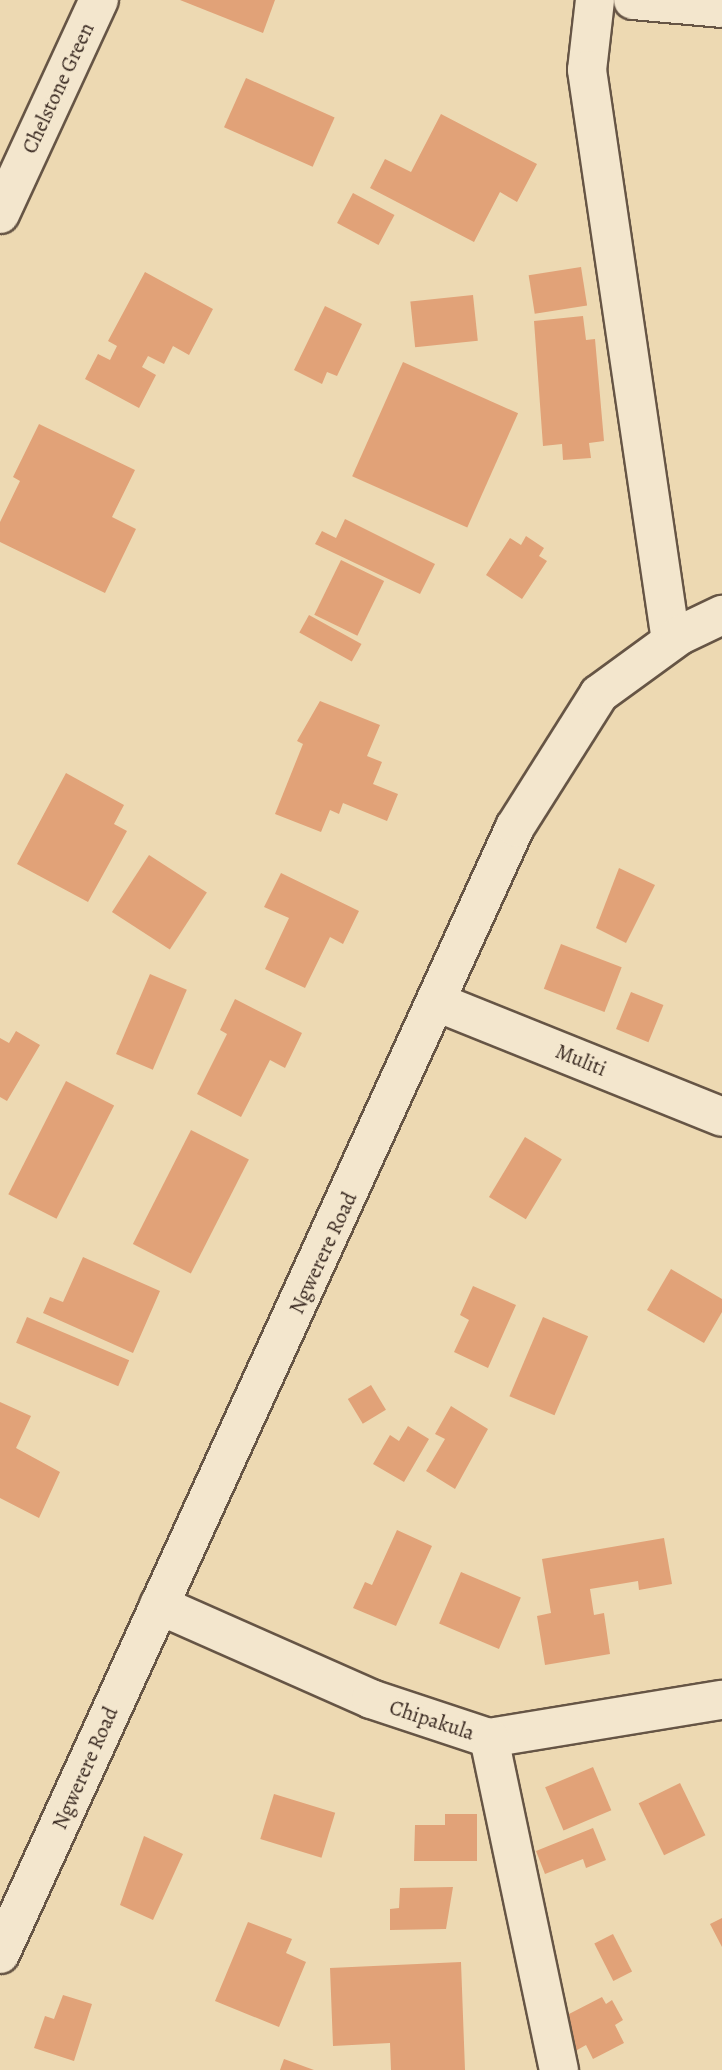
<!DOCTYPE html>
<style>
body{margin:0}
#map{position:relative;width:722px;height:2070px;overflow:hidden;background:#edd9b2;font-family:Alegreya,serif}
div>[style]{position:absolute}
.building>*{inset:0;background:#e1a278;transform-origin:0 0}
.roads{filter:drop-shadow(2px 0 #665545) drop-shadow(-2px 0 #665545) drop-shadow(0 2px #665545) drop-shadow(0 -2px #665545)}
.minor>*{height:38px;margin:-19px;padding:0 19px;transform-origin:19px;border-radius:19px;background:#f3e6cd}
span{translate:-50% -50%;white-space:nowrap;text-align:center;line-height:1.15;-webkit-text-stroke:7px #f3e6cd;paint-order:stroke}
.street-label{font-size:21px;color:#392921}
</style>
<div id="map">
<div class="building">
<div style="clip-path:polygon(180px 0,275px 0,263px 33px)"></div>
<div style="left:246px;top:78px;width:97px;height:54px;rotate:24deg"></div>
<div style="clip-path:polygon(441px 114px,537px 164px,517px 202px,500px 192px,474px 242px,370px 188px,385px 159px,411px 172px)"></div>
<div style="left:353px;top:193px;width:47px;height:34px;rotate:28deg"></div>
<div style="left:581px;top:267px;width:39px;height:53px;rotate:81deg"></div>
<div style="clip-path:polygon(145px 272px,213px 309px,189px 355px,173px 346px,164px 364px,148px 356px,142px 367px,156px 375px,139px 408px,85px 379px,98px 354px,110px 360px,117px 346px,108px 341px)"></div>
<div style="left:473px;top:295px;width:46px;height:63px;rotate:84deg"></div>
<div style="clip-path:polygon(325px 306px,362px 324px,337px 376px,327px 372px,322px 384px,294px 370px)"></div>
<div style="clip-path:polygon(583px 316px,586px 340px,595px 339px,604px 441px,589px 443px,591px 458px,563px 460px,562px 444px,543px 446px,534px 321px)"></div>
<div style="left:403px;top:362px;width:126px;height:125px;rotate:24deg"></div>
<div style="clip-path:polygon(39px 424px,135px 470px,112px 517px,136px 529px,105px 593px,0 542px,0 522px,20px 481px,13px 477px)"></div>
<div style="clip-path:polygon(345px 519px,435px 564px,420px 594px,315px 544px,322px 531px,336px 538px)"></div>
<div style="clip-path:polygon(526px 536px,544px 548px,539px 556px,547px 561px,522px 599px,486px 575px,510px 538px,521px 545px)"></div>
<div style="left:341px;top:560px;width:48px;height:61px;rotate:26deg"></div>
<div style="left:309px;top:615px;width:60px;height:20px;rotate:29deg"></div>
<div style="clip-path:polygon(320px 701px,380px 725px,367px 756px,382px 762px,373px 784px,398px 794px,387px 821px,343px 803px,339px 814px,330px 810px,321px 832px,275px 814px,303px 744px,297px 741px)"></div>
<div style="clip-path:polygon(66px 773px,124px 805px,114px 824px,127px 831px,88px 902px,17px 864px)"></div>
<div style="left:149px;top:855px;width:69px;height:68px;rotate:33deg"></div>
<div style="clip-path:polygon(619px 868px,655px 885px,626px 943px,596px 928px)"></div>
<div style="clip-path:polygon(281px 873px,359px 911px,343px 944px,330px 937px,305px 988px,265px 969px,289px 918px,264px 907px)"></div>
<div style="left:561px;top:944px;width:65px;height:48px;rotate:21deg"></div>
<div style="left:150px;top:974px;width:40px;height:87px;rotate:23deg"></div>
<div style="left:631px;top:992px;width:35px;height:40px;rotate:22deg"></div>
<div style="clip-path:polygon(235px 999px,302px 1033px,285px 1068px,270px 1060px,241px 1117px,197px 1094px,227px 1034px,220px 1030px)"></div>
<div style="clip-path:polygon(16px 1031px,40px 1045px,7px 1101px,0 1097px,0 1038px,9px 1043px)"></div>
<div style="left:66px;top:1081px;width:54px;height:127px;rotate:27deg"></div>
<div style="left:191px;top:1130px;width:65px;height:128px;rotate:27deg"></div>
<div style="left:525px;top:1137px;width:43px;height:70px;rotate:31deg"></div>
<div style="clip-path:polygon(83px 1257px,160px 1291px,133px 1353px,43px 1313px,50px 1297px,63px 1302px)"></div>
<div style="clip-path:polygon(671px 1269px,722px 1299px,722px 1312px,704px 1343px,647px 1310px)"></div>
<div style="clip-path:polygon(473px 1286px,516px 1305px,488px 1368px,454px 1352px,469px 1320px,460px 1315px)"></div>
<div style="left:27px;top:1317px;width:111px;height:28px;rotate:23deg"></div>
<div style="left:543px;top:1317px;width:49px;height:86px;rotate:23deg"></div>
<div style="left:371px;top:1385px;width:29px;height:27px;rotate:59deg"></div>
<div style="clip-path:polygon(0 1402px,31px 1416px,16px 1448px,60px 1472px,39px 1518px,0 1498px)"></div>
<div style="clip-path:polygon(451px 1406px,488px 1429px,455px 1489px,426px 1471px,445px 1439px,435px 1434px)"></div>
<div style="clip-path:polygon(408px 1426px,429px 1439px,404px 1482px,373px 1464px,390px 1435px,399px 1441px)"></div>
<div style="clip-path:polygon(397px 1530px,432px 1546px,396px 1626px,353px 1608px,365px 1582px,372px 1585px)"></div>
<div style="clip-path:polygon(664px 1538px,672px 1584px,639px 1590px,638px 1581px,590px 1589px,594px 1615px,604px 1613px,610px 1654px,545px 1665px,537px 1616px,551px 1613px,542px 1559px)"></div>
<div style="left:461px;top:1572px;width:65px;height:56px;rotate:23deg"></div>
<div style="left:593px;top:1767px;width:47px;height:52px;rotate:67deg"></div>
<div style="left:680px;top:1783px;width:58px;height:46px;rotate:64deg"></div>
<div style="left:274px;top:1794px;width:64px;height:47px;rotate:17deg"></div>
<div style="clip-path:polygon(445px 1814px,477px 1814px,477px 1861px,414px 1861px,415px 1825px,445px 1825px)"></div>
<div style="clip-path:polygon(593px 1828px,606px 1860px,586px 1868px,583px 1859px,545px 1874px,536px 1851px)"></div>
<div style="clip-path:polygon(144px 1836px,183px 1854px,153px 1920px,120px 1905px)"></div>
<div style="clip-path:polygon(453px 1887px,446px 1929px,390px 1930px,390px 1909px,399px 1908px,400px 1888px)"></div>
<div style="clip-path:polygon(722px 1918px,722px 1947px,710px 1924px)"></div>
<div style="clip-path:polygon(248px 1922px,292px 1939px,286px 1953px,306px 1962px,279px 2027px,215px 2001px)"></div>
<div style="left:613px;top:1934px;width:42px;height:21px;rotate:63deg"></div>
<div style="clip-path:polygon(461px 1962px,465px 2070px,391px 2070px,390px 2043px,333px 2046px,330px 1968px)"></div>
<div style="clip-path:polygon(63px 1995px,92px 2004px,74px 2061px,34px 2048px,45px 2016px,54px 2019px)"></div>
<div style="clip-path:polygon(602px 1997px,606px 2004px,612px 2000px,623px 2020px,615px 2025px,624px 2043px,593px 2059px,586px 2045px,570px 2054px,565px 2007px,569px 2014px)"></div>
<div style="clip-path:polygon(284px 2059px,314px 2070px,280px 2070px)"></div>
</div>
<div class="roads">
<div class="minor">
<div style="left:595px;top:0;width:70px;rotate:96.5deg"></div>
<div style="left:587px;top:70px;width:577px;rotate:81.63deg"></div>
<div style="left:633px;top:0;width:89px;rotate:5.1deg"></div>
<div style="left:0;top:214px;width:236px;rotate:-65.2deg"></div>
<div style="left:439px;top:1003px;width:305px;rotate:21.9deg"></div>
<div style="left:159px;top:1605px;width:232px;rotate:23.9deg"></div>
<div style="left:371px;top:1699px;width:124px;rotate:18.3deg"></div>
<div style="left:489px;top:1738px;width:236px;rotate:-9.3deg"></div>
<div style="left:489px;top:1738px;width:339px;rotate:78.1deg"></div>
<div style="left:0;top:1954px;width:1239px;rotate:-65.44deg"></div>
<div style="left:515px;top:827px;width:157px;rotate:-57.7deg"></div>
<div style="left:599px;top:694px;width:100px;rotate:-36.1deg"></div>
<div style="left:680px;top:635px;width:47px;rotate:-25.5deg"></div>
</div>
</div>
<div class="street-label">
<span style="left:58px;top:88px;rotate:-65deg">Chelstone Green</span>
<span style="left:581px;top:1060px;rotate:22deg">Muliti</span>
<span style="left:323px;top:1253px;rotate:-65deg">Ngwerere Road</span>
<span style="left:432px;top:1720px;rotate:18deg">Chipakula</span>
<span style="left:85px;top:1768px;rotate:-66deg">Ngwerere Road</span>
</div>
</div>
